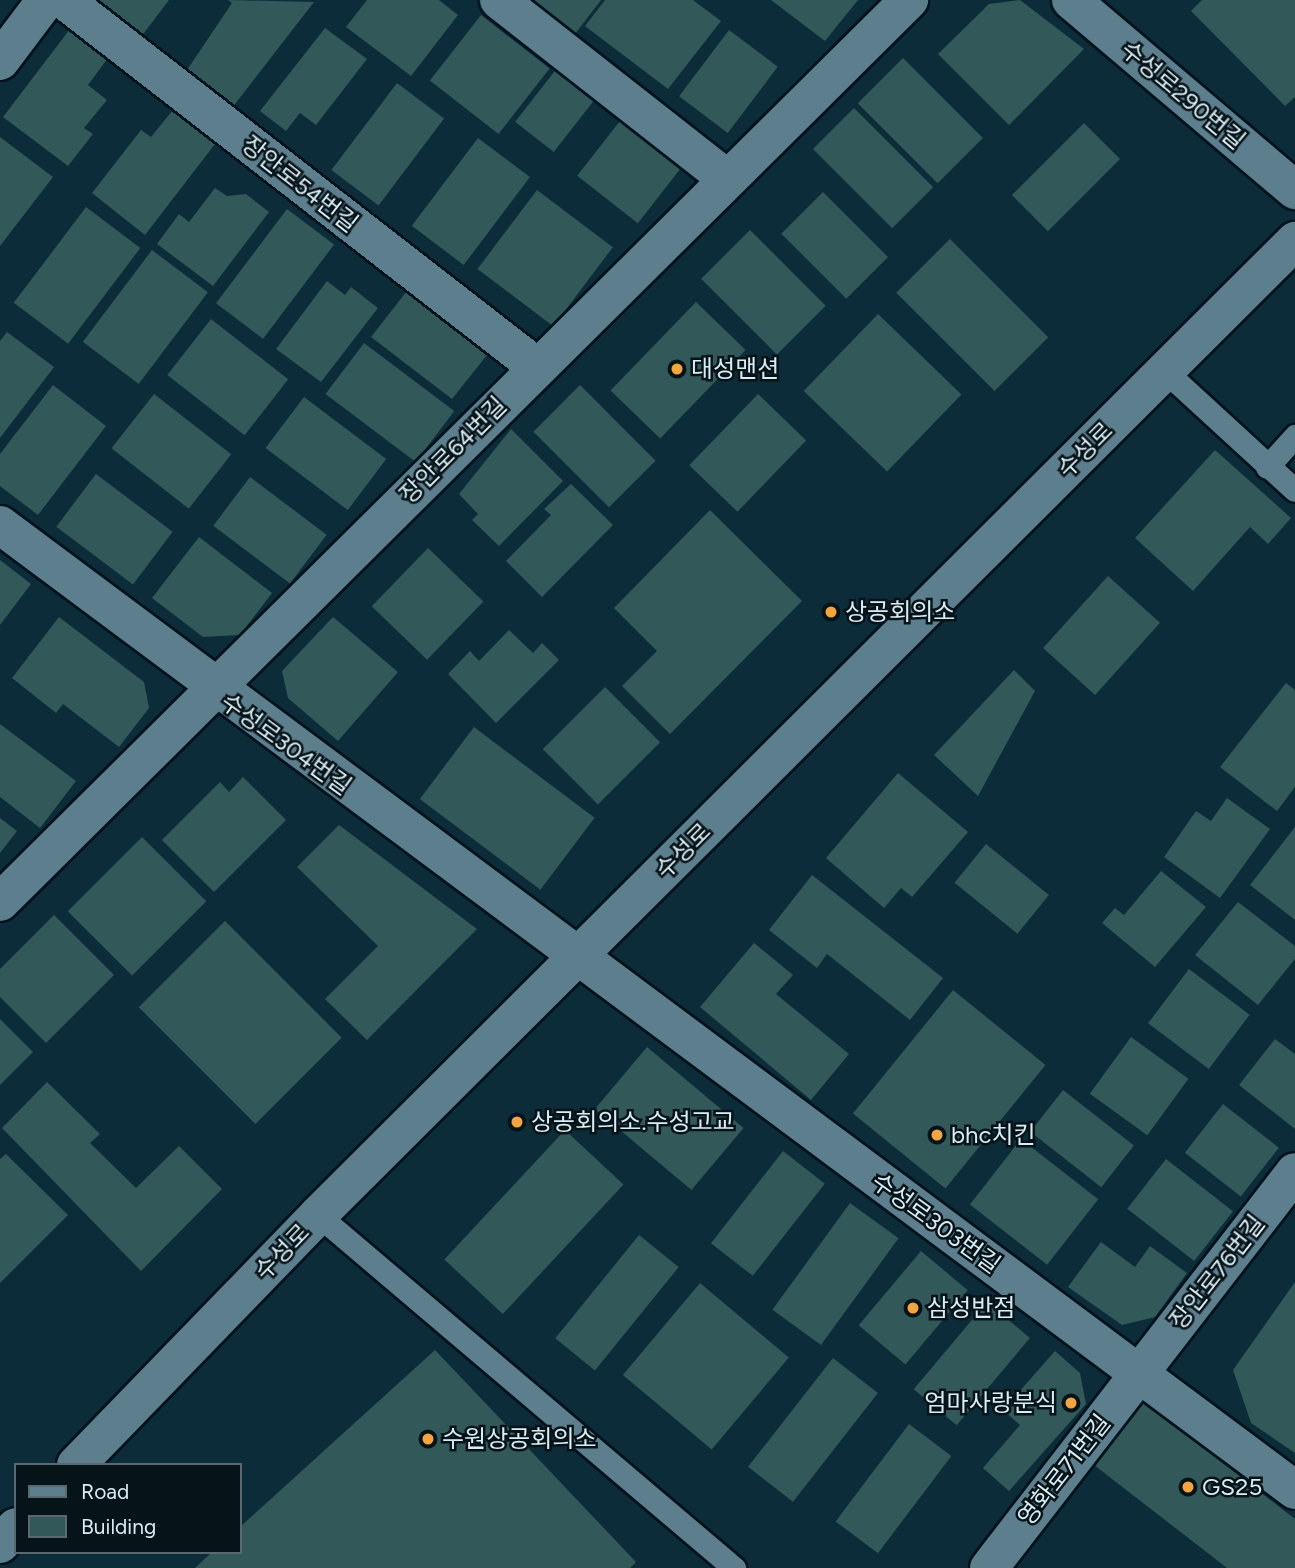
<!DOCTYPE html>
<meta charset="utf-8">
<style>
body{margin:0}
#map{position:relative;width:1295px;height:1568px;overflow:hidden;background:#0c2c39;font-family:Figtree,"Noto Sans KR",sans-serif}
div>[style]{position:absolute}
.building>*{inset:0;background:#325859;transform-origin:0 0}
.roads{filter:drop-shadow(2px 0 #00131d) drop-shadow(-2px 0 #00131d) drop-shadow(0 2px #00131d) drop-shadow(0 -2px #00131d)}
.service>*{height:23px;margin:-11.5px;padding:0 11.5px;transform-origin:11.5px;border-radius:11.5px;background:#5d7e8d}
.minor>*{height:38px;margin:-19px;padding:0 19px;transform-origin:19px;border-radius:19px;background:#5d7e8d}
.tertiary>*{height:38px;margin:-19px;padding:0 19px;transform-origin:19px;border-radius:19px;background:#5d7e8d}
.dots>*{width:19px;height:19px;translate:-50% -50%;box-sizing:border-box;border:4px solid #061318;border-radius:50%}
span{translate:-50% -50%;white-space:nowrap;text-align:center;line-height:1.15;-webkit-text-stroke:5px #061318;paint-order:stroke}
.street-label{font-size:24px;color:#d9ebf3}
.poi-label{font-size:24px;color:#d9ebf3}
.left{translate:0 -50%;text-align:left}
.right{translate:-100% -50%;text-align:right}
.legend{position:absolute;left:14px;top:1463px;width:228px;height:91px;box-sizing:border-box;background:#061318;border:2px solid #5a6970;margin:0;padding:9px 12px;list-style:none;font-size:21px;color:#d9ebf3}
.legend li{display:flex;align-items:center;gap:14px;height:35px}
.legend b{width:35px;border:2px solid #5a6970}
</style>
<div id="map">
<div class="building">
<div style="clip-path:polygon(98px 0,169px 0,141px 37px)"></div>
<div style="clip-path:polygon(228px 0,314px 2px,232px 108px,185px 73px,232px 3px)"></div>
<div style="clip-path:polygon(367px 0,439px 0,458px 15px,411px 76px,346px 27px)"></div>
<div style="clip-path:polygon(523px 0,601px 0,572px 38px)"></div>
<div style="clip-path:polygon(605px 0,693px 0,721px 21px,668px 89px,585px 26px)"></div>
<div style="clip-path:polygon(771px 0,858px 0,825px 41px)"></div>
<div style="clip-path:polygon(1020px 0,1084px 49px,1009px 125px,938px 54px,989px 4px)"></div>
<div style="clip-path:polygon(1202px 0,1295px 0,1295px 97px,1285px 106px,1191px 11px)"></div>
<div style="left:481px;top:15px;width:87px;height:83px;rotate:38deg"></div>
<div style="clip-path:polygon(325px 28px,367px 59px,316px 125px,300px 113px,286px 131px,260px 111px)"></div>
<div style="clip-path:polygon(70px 29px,108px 58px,88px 85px,107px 100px,84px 128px,93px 134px,68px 166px,3px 117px)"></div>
<div style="left:729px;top:30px;width:61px;height:83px;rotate:37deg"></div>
<div style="left:565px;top:58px;width:49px;height:81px;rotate:38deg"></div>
<div style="left:903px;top:58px;width:113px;height:64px;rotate:45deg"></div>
<div style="left:397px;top:83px;width:59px;height:109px;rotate:37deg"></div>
<div style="left:854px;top:108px;width:112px;height:58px;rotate:45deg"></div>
<div style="clip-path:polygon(172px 111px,215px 144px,145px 235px,92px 193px,141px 130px,151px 137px)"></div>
<div style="left:627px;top:112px;width:77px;height:81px;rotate:38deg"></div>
<div style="left:1084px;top:123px;width:51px;height:102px;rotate:45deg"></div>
<div style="clip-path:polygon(0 137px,53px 177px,0 246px)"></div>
<div style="left:478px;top:138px;width:65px;height:110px;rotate:37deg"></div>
<div style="clip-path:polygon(215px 188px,227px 196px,246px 194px,269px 212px,213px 286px,157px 244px,179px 214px,189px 222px)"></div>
<div style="left:537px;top:190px;width:95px;height:99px;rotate:37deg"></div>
<div style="left:823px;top:192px;width:92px;height:59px;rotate:45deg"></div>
<div style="left:86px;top:207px;width:68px;height:120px;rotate:37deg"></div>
<div style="left:287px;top:209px;width:59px;height:118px;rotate:37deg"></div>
<div style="left:750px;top:230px;width:107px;height:69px;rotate:45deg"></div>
<div style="left:950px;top:239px;width:139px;height:76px;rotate:45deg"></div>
<div style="left:152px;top:250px;width:70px;height:115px;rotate:37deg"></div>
<div style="clip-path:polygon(327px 281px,345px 295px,351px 287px,378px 308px,321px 382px,276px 349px)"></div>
<div style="clip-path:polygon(410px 287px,473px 335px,469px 340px,487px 355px,452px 399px,371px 337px)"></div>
<div style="left:696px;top:302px;width:69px;height:123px;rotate:44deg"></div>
<div style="left:878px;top:314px;width:116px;height:107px;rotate:44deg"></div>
<div style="left:211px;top:319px;width:98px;height:71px;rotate:38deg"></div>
<div style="clip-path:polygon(7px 332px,54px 367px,0 438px,0 341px)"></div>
<div style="left:364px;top:343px;width:113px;height:64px;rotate:37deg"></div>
<div style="clip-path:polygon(53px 385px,106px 426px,38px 515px,0 486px,0 454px)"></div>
<div style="left:580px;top:385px;width:107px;height:66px;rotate:45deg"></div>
<div style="left:154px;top:394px;width:98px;height:69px;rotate:38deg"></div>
<div style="left:758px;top:394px;width:67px;height:99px;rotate:44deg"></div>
<div style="left:304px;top:397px;width:103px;height:64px;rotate:37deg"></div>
<div style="clip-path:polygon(511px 429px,563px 481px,499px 546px,472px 520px,478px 514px,459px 494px)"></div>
<div style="clip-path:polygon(1215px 450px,1291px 518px,1268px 544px,1250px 527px,1193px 591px,1135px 538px)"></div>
<div style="left:96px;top:474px;width:96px;height:66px;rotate:37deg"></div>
<div style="left:250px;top:477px;width:96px;height:61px;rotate:37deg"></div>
<div style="clip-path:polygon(571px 484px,613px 525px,542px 597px,506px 561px,551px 515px,544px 509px)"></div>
<div style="clip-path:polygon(710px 510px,802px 601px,670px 734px,622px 686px,657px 651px,614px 608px)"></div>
<div style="clip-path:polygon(199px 537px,272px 593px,240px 635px,203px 637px,152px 598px)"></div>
<div style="left:428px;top:548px;width:77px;height:81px;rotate:44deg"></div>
<div style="clip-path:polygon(0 560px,31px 584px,0 625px)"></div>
<div style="left:1108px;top:576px;width:70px;height:97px;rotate:42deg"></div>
<div style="clip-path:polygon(59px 617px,144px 682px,149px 708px,119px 747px,63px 704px,56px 713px,12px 678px)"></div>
<div style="clip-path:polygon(333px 617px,398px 672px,338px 741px,288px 698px,282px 671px)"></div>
<div style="clip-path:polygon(509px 630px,533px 653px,542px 643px,559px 660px,496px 723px,448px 674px,470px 651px,479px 661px)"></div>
<div style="clip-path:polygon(1014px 670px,1035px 691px,978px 796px,934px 755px)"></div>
<div style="clip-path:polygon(1286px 683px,1295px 690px,1295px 787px,1277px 811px,1220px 767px)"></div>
<div style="left:605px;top:687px;width:78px;height:88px;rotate:45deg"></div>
<div style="clip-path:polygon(0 724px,76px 781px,40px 828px,0 797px)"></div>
<div style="left:474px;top:727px;width:151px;height:90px;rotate:37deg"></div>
<div style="clip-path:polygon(898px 773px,968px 832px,912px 897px,901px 888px,884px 908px,826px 858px)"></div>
<div style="clip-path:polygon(243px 777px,286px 820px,214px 892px,162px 840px,220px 782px,229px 792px)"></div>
<div style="clip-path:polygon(1227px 798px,1270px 829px,1220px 898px,1164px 857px,1196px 811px,1211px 821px)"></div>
<div style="clip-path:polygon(0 818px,17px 831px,0 853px)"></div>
<div style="clip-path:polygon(339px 825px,477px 929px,367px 1040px,325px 999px,378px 946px,297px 867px)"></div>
<div style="clip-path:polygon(1295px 827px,1295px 920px,1250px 885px)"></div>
<div style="left:142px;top:837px;width:91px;height:105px;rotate:45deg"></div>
<div style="left:986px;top:844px;width:81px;height:50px;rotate:39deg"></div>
<div style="clip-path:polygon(1161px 871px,1206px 907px,1155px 967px,1102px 923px,1115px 908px,1124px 915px)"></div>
<div style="clip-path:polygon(812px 875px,943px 978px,910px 1020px,827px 954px,817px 968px,769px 930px)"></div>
<div style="clip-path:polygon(1238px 902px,1295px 946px,1295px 959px,1258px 1005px,1195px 955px)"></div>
<div style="clip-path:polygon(54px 915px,114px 975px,46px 1043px,0 997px,0 969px)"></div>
<div style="left:225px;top:921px;width:165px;height:122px;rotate:45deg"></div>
<div style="clip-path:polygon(754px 943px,793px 975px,776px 994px,849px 1054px,811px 1100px,700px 1007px)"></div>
<div style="left:1189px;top:969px;width:76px;height:68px;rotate:37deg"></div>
<div style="left:953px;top:990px;width:119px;height:159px;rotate:39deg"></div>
<div style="clip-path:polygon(0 1019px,33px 1052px,0 1085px)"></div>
<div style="left:1131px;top:1037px;width:71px;height:70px;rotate:36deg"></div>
<div style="clip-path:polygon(1275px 1039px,1295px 1054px,1295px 1129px,1239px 1085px)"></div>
<div style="left:647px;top:1047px;width:126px;height:81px;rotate:40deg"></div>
<div style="clip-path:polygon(47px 1082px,100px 1134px,90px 1143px,136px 1188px,179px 1146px,222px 1189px,141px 1271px,2px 1128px)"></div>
<div style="left:1063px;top:1090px;width:90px;height:53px;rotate:38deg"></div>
<div style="left:1223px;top:1104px;width:71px;height:62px;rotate:38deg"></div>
<div style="left:565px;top:1130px;width:80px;height:177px;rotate:43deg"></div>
<div style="left:1021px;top:1139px;width:98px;height:83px;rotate:38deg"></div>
<div style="left:783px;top:1151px;width:53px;height:117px;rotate:38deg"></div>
<div style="clip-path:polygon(6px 1154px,68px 1215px,0 1283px,0 1159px)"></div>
<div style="left:1166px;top:1159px;width:85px;height:63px;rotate:38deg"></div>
<div style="left:850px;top:1203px;width:60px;height:132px;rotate:36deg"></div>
<div style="left:639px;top:1235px;width:51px;height:133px;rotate:39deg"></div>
<div style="clip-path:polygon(1101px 1242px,1135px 1267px,1150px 1246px,1187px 1273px,1155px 1317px,1122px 1325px,1068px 1287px)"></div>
<div style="left:921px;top:1251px;width:61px;height:97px;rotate:40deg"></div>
<div style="clip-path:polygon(1295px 1282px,1295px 1453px,1251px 1423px,1233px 1370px)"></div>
<div style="left:700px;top:1283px;width:116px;height:120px;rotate:40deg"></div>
<div style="left:987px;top:1302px;width:56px;height:114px;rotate:40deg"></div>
<div style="clip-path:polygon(435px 1350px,636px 1562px,630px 1568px,195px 1568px,212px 1552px,240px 1552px,240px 1527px)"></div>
<div style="clip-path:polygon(1055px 1351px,1080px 1373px,1086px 1404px,1009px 1491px,983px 1468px,1020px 1425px,1003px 1410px)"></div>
<div style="left:833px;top:1358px;width:57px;height:138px;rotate:38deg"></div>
<div style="clip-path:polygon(1143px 1401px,1295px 1519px,1295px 1568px,1227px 1568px,1094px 1465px)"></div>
<div style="left:909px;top:1424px;width:53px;height:122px;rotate:37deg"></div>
</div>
<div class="roads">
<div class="service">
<div style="left:1165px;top:371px;width:176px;rotate:42.5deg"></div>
<div style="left:1267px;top:467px;width:42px;rotate:-47.9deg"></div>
<div style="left:318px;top:1215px;width:546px;rotate:40.32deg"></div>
</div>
<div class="minor">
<div style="left:64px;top:0;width:599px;rotate:37.81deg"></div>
<div style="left:499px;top:0;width:290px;rotate:38.1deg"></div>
<div style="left:1071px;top:0;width:294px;rotate:40.3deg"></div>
<div style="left:0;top:61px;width:76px;rotate:-53deg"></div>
<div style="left:0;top:525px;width:1615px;rotate:36.69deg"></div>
<div style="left:0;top:902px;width:1281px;rotate:-44.78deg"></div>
<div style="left:989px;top:1568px;width:500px;rotate:-52.31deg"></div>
</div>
<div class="tertiary">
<div style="left:76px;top:1465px;width:348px;rotate:-45.9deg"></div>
<div style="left:318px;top:1215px;width:1380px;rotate:-44.91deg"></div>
<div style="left:0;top:1544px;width:23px;rotate:-47deg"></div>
</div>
</div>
<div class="dots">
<div style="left:677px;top:369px;background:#f2a541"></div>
<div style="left:831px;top:612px;background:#f2a541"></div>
<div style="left:517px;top:1122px;background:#f2a541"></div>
<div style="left:937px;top:1135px;background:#f2a541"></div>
<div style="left:913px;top:1308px;background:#f2a541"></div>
<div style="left:1071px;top:1403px;background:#f2a541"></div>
<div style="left:428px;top:1439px;background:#f2a541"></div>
<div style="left:1188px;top:1487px;background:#f2a541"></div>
</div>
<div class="street-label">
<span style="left:1183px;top:95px;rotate:40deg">수성로290번길</span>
<span style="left:300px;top:184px;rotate:38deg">장안로54번길</span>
<span style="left:453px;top:450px;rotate:-45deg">장안로64번길</span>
<span style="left:1085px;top:450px;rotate:-45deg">수성로</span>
<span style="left:286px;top:744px;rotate:36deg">수성로304번길</span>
<span style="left:683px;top:851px;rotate:-45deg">수성로</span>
<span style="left:936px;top:1223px;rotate:36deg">수성로303번길</span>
<span style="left:282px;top:1252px;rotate:-46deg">수성로</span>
<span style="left:1217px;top:1272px;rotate:-52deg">장안로76번길</span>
<span style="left:1064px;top:1470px;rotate:-52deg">영화로71번길</span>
</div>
<div class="poi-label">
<span class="left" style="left:691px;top:369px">대성맨션</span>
<span class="left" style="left:845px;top:612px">상공회의소</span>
<span class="left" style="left:531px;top:1122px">상공회의소.수성고교</span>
<span class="left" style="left:951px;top:1135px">bhc치킨</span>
<span class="left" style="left:927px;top:1308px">삼성반점</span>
<span class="right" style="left:1057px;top:1403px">엄마사랑분식</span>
<span class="left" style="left:442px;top:1439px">수원상공회의소</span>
<span class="left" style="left:1202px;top:1487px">GS25</span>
</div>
<ul class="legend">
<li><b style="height:9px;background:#5d7e8d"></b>Road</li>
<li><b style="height:19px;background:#325859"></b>Building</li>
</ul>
</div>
